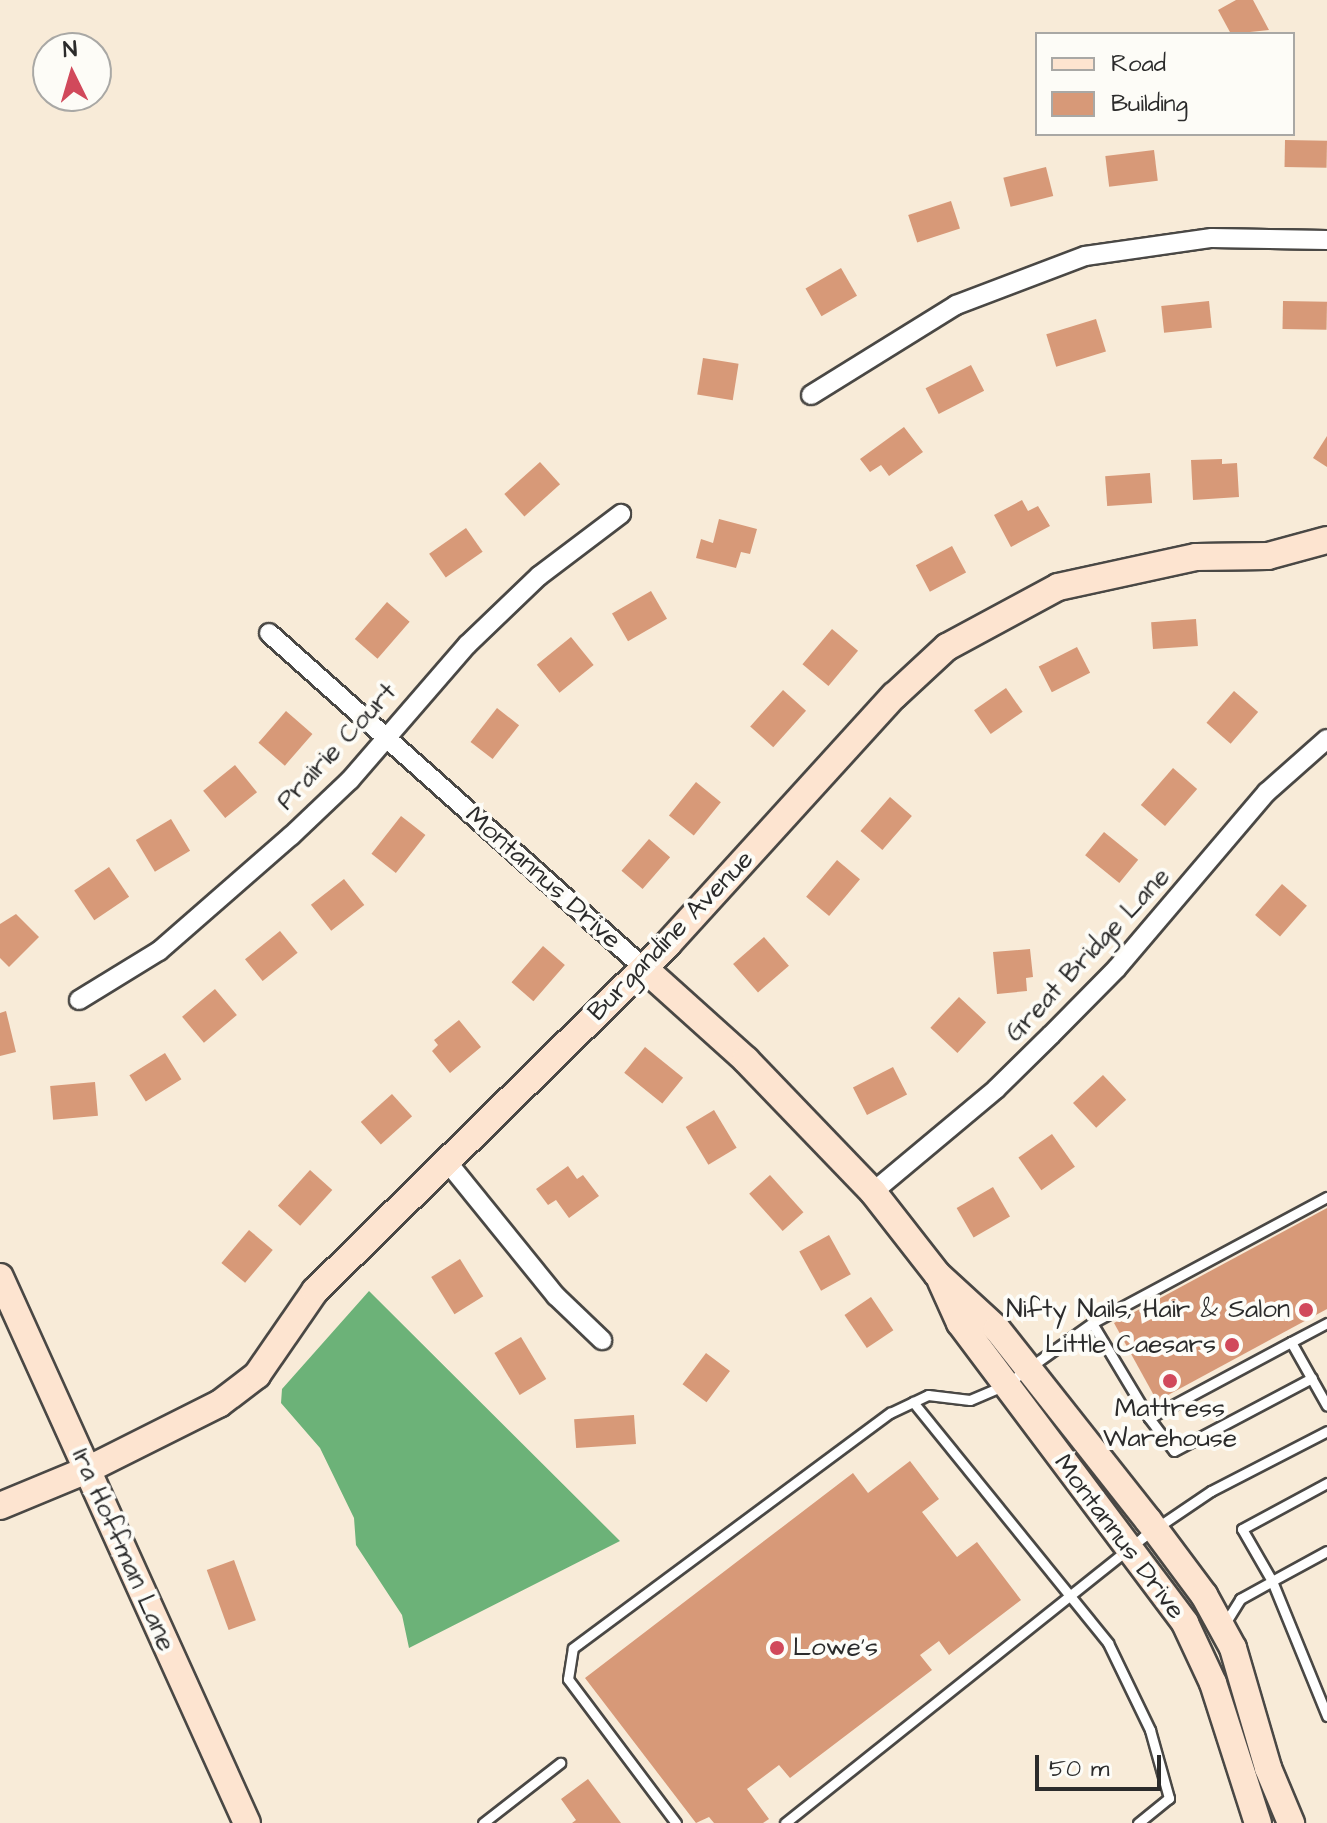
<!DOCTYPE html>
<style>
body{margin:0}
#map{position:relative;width:1327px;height:1823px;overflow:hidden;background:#f8ebd8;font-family:"Architects Daughter",sans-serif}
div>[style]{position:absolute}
.forest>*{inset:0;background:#6cb278}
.building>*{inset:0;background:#d79978;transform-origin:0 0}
.roads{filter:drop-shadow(2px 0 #4a4845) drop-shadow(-2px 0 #4a4845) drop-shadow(0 2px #4a4845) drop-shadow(0 -2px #4a4845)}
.lane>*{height:9px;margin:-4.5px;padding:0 4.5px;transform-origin:4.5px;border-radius:4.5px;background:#fff}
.street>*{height:18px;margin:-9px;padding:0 9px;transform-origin:9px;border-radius:9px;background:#fff}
.secondary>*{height:26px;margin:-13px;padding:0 13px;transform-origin:13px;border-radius:13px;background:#fde4d0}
.dots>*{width:22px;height:22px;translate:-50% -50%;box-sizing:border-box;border:4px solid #fdfcf7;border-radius:50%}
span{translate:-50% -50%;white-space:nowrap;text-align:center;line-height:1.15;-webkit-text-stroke:8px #fdfcf7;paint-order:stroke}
.street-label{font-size:26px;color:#2b2b2b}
.poi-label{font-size:26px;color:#2b2b2b}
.right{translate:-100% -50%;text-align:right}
.left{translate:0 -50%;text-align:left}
.legend{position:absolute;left:1035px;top:32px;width:260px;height:104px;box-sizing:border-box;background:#fdfcf7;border:2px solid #a9a8a5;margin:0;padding:10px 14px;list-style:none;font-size:24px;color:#2b2b2b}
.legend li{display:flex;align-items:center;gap:16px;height:40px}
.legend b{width:40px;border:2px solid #a9a8a5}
.north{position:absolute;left:32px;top:32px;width:80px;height:80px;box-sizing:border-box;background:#fdfcf7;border:2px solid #a9a8a5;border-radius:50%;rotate:355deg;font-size:22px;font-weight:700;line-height:32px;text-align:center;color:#2b2b2b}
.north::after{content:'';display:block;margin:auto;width:28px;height:36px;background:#d1495b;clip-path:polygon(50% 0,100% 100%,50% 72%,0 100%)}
.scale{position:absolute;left:1035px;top:1755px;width:126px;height:36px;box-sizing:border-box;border:4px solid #2b2b2b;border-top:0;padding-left:10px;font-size:24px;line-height:28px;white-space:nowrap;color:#2b2b2b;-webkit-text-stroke:6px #fdfcf7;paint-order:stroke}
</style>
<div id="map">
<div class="forest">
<div style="clip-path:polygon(369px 1291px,620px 1541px,409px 1648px,402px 1615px,356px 1545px,354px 1518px,320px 1448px,281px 1403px,282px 1389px)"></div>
</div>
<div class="building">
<div style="clip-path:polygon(1236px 0,1253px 0,1269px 30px,1231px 34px,1218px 10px)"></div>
<div style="left:1285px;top:140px;width:42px;height:27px;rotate:1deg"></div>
<div style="left:1154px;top:150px;width:31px;height:49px;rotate:83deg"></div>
<div style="left:1046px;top:167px;width:30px;height:44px;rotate:76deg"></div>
<div style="left:951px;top:201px;width:29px;height:45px;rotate:72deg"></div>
<div style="left:841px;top:268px;width:32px;height:41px;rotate:60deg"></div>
<div style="left:1209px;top:301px;width:27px;height:48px;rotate:84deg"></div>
<div style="left:1283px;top:301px;width:44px;height:28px;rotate:1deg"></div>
<div style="left:1096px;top:319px;width:34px;height:52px;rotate:73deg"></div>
<div style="left:703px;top:358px;width:36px;height:37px;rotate:9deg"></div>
<div style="left:971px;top:365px;width:29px;height:51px;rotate:63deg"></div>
<div style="clip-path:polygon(904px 427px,923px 452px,889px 476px,881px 465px,870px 472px,860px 459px)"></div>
<div style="clip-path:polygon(1327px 436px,1327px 467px,1313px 458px)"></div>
<div style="clip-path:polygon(1222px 459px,1222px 464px,1237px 463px,1239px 497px,1193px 500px,1191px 460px)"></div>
<div style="left:540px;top:462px;width:30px;height:48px;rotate:48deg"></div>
<div style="left:1150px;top:473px;width:30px;height:45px;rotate:86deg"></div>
<div style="clip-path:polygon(1022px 500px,1028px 511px,1038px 506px,1050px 526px,1011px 547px,994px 515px)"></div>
<div style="clip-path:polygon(719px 519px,757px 529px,750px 554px,741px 552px,736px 568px,696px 558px,701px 539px,713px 543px)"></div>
<div style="left:466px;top:528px;width:29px;height:45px;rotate:55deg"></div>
<div style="left:952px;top:546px;width:30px;height:41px;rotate:62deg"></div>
<div style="left:651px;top:591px;width:32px;height:45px;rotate:60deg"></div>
<div style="left:387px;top:602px;width:30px;height:49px;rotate:41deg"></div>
<div style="left:1196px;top:619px;width:27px;height:45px;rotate:86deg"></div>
<div style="left:832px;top:629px;width:34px;height:46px;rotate:40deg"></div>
<div style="left:571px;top:637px;width:36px;height:44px;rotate:51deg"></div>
<div style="left:1077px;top:647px;width:29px;height:43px;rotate:63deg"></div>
<div style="left:1006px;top:688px;width:29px;height:39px;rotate:55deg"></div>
<div style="left:783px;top:690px;width:31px;height:49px;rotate:42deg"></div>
<div style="left:1234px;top:691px;width:32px;height:42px;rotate:41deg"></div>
<div style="left:497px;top:708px;width:28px;height:43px;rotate:38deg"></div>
<div style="left:286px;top:711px;width:35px;height:42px;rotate:41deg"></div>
<div style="left:235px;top:765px;width:35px;height:41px;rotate:51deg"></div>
<div style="left:1173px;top:768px;width:32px;height:49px;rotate:41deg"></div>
<div style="left:696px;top:782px;width:32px;height:43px;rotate:39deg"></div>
<div style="left:890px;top:797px;width:29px;height:45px;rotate:41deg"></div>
<div style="left:401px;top:816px;width:31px;height:48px;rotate:38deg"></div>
<div style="left:171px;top:819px;width:37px;height:41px;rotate:59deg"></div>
<div style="left:1104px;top:832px;width:44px;height:30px;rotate:39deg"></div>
<div style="left:649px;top:839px;width:28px;height:42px;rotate:41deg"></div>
<div style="left:837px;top:860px;width:30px;height:48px;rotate:40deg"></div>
<div style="left:109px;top:867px;width:36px;height:42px;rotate:56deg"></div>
<div style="left:344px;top:879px;width:33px;height:42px;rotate:52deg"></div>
<div style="left:1282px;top:884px;width:33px;height:41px;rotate:41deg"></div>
<div style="clip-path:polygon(16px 914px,39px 937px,9px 967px,0 958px,0 924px)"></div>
<div style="left:280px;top:931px;width:28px;height:45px;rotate:51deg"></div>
<div style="left:764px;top:937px;width:38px;height:41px;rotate:49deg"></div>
<div style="left:543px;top:946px;width:29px;height:48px;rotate:41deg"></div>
<div style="clip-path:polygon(1030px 949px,1033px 977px,1026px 978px,1027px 991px,997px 994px,993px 952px)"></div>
<div style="left:215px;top:989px;width:34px;height:43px;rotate:50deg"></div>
<div style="left:959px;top:997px;width:37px;height:42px;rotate:43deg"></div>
<div style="clip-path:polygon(6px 1011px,16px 1052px,0 1056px,0 1013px)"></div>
<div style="clip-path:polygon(459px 1020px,481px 1047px,450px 1073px,432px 1051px,438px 1045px,434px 1040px)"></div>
<div style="left:645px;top:1047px;width:49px;height:33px;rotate:39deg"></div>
<div style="left:165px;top:1053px;width:31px;height:42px;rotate:58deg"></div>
<div style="left:893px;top:1067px;width:31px;height:45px;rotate:63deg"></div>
<div style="left:1103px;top:1075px;width:34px;height:41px;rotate:47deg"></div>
<div style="left:95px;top:1082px;width:34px;height:45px;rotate:85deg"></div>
<div style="left:392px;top:1094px;width:30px;height:42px;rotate:48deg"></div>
<div style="left:714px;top:1110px;width:44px;height:33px;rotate:59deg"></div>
<div style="left:1052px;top:1134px;width:40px;height:41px;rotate:55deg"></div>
<div style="clip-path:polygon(568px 1166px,577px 1179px,583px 1175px,599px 1196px,569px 1218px,556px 1200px,548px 1205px,536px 1189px)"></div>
<div style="left:310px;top:1170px;width:30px;height:48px;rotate:42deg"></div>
<div style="left:770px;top:1175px;width:50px;height:28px;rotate:48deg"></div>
<div style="left:993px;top:1187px;width:34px;height:42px;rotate:60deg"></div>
<div style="clip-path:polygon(1327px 1208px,1327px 1309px,1157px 1401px,1114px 1323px)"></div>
<div style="left:249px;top:1230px;width:31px;height:43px;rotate:40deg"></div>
<div style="left:829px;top:1235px;width:45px;height:34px;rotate:61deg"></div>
<div style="left:460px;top:1259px;width:44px;height:34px;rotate:58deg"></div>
<div style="left:871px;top:1297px;width:40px;height:32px;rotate:56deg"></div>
<div style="left:521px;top:1337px;width:49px;height:31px;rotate:59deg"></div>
<div style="left:706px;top:1353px;width:30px;height:39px;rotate:37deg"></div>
<div style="left:634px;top:1415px;width:29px;height:60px;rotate:86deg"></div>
<div style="clip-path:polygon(910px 1461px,939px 1499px,922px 1512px,957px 1557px,977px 1542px,1021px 1600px,949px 1655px,939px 1641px,920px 1655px,932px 1670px,790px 1778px,779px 1765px,747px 1789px,769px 1819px,763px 1823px,714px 1823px,709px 1817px,696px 1823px,585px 1678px,853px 1473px,868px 1493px)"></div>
<div style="left:234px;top:1560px;width:64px;height:29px;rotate:70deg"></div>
<div style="clip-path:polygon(588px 1779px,621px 1823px,572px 1823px,576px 1820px,561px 1799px)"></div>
</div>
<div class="roads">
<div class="lane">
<div style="left:1092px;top:1323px;width:267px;rotate:-28.2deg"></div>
<div style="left:1291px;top:1342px;width:41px;rotate:-27.8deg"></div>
<div style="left:913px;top:1402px;width:310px;rotate:51deg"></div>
<div style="left:1108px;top:1643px;width:97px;rotate:64.2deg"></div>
<div style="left:1150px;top:1730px;width:71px;rotate:74.4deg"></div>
<div style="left:1169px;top:1798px;width:40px;rotate:141deg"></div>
<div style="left:1149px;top:1418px;width:41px;rotate:52.9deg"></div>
<div style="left:1174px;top:1451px;width:156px;rotate:-27.9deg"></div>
<div style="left:1327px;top:1551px;width:63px;rotate:151.4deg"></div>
<div style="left:1272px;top:1581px;width:146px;rotate:67.8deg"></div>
<div style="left:1224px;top:1625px;width:31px;rotate:-58deg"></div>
<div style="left:1240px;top:1599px;width:37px;rotate:-29deg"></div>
<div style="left:1272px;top:1581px;width:60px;rotate:-120deg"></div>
<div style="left:1242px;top:1529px;width:97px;rotate:-28.4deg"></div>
<div style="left:483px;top:1823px;width:98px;rotate:-37.9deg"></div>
<div style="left:676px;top:1823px;width:180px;rotate:-126.9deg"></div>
<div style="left:568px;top:1679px;width:31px;rotate:-81deg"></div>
<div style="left:573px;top:1648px;width:395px;rotate:-36.6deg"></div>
<div style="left:890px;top:1413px;width:42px;rotate:-25.3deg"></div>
<div style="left:928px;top:1395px;width:42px;rotate:6.8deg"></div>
<div style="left:970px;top:1400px;width:38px;rotate:-23deg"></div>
<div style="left:1005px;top:1385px;width:107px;rotate:-35.5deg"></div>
<div style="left:1092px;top:1323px;width:111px;rotate:59deg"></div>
<div style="left:1149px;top:1418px;width:161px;rotate:-28.2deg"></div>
<div style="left:1291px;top:1342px;width:73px;rotate:60.6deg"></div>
<div style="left:785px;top:1823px;width:458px;rotate:-38.6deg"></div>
<div style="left:1143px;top:1537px;width:82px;rotate:-34.1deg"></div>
<div style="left:1211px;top:1491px;width:131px;rotate:-27.3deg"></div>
</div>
<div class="street">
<div style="left:811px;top:395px;width:171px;rotate:-31.8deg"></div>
<div style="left:956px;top:305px;width:138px;rotate:-20.8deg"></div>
<div style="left:1085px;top:256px;width:128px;rotate:-8.1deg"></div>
<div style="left:1212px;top:238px;width:115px;rotate:1deg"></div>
<div style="left:269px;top:633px;width:503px;rotate:41.78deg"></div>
<div style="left:79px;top:1000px;width:94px;rotate:-31.5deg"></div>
<div style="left:159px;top:951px;width:175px;rotate:-41.1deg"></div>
<div style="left:291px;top:836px;width:81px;rotate:-43.5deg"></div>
<div style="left:350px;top:780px;width:179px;rotate:-49.1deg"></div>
<div style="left:467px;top:645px;width:100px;rotate:-43.8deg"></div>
<div style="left:539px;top:576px;width:103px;rotate:-37.1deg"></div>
<div style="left:449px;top:1164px;width:170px;rotate:51deg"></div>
<div style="left:556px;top:1296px;width:64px;rotate:43.7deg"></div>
<div style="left:873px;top:1192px;width:160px;rotate:-39.9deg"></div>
<div style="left:996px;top:1089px;width:77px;rotate:-44.5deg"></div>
<div style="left:1051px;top:1035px;width:94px;rotate:-45.4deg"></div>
<div style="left:1117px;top:968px;width:231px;rotate:-49.6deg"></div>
<div style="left:1267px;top:792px;width:80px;rotate:-41.5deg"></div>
</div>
<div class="secondary">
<div style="left:644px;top:968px;width:137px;rotate:42deg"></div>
<div style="left:746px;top:1060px;width:183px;rotate:46.1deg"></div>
<div style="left:873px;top:1192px;width:104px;rotate:52deg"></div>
<div style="left:937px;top:1274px;width:81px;rotate:42.5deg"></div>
<div style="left:997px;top:1329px;width:243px;rotate:51.7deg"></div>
<div style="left:1148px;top:1520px;width:94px;rotate:53.3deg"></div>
<div style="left:1204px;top:1595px;width:60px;rotate:61.3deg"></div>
<div style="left:1233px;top:1648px;width:125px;rotate:73.7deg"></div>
<div style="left:1268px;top:1768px;width:60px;rotate:67.3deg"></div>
<div style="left:0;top:1277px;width:599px;rotate:65.66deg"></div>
<div style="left:941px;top:1281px;width:46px;rotate:65.7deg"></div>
<div style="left:960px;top:1323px;width:375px;rotate:53.1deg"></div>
<div style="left:1185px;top:1623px;width:66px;rotate:65deg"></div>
<div style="left:1213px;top:1683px;width:147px;rotate:72.2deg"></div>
<div style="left:0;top:1506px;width:94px;rotate:-22.5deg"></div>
<div style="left:87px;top:1470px;width:148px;rotate:-26.6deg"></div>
<div style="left:219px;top:1404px;width:48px;rotate:-37.3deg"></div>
<div style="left:257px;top:1375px;width:102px;rotate:-55.4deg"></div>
<div style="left:315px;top:1291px;width:495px;rotate:-44.5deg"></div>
<div style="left:668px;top:944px;width:336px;rotate:-47.7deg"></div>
<div style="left:894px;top:696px;width:72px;rotate:-42.8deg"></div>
<div style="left:947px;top:647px;width:126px;rotate:-28.4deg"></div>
<div style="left:1058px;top:587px;width:141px;rotate:-12.3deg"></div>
<div style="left:1196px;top:557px;width:72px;rotate:-0.8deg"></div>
<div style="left:1268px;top:556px;width:61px;rotate:-15.2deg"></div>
</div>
</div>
<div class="dots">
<div style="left:1306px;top:1310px;background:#d1495b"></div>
<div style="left:1232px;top:1345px;background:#d1495b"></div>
<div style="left:1170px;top:1381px;background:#d1495b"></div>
<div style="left:777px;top:1648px;background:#d1495b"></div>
</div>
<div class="street-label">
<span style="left:337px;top:747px;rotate:-47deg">Prairie Court</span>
<span style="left:543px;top:878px;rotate:42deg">Montannus Drive</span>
<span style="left:671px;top:936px;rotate:-46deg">Burgandine Avenue</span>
<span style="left:1088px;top:955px;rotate:-47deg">Great Bridge Lane</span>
<span style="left:1119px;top:1537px;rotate:53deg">Montannus Drive</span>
<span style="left:123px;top:1550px;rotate:66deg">Ira Hoffman Lane</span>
</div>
<div class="poi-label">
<span class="right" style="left:1290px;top:1310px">Nifty Nails, Hair &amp; Salon</span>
<span class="right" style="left:1216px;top:1345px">Little Caesars</span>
<span style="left:1170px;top:1424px">Mattress<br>Warehouse</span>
<span class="left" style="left:793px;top:1648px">Lowe's</span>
</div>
<ul class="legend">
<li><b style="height:10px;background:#fde4d0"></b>Road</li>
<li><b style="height:22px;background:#d79978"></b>Building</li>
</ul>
<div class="north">N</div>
<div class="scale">50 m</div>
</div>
